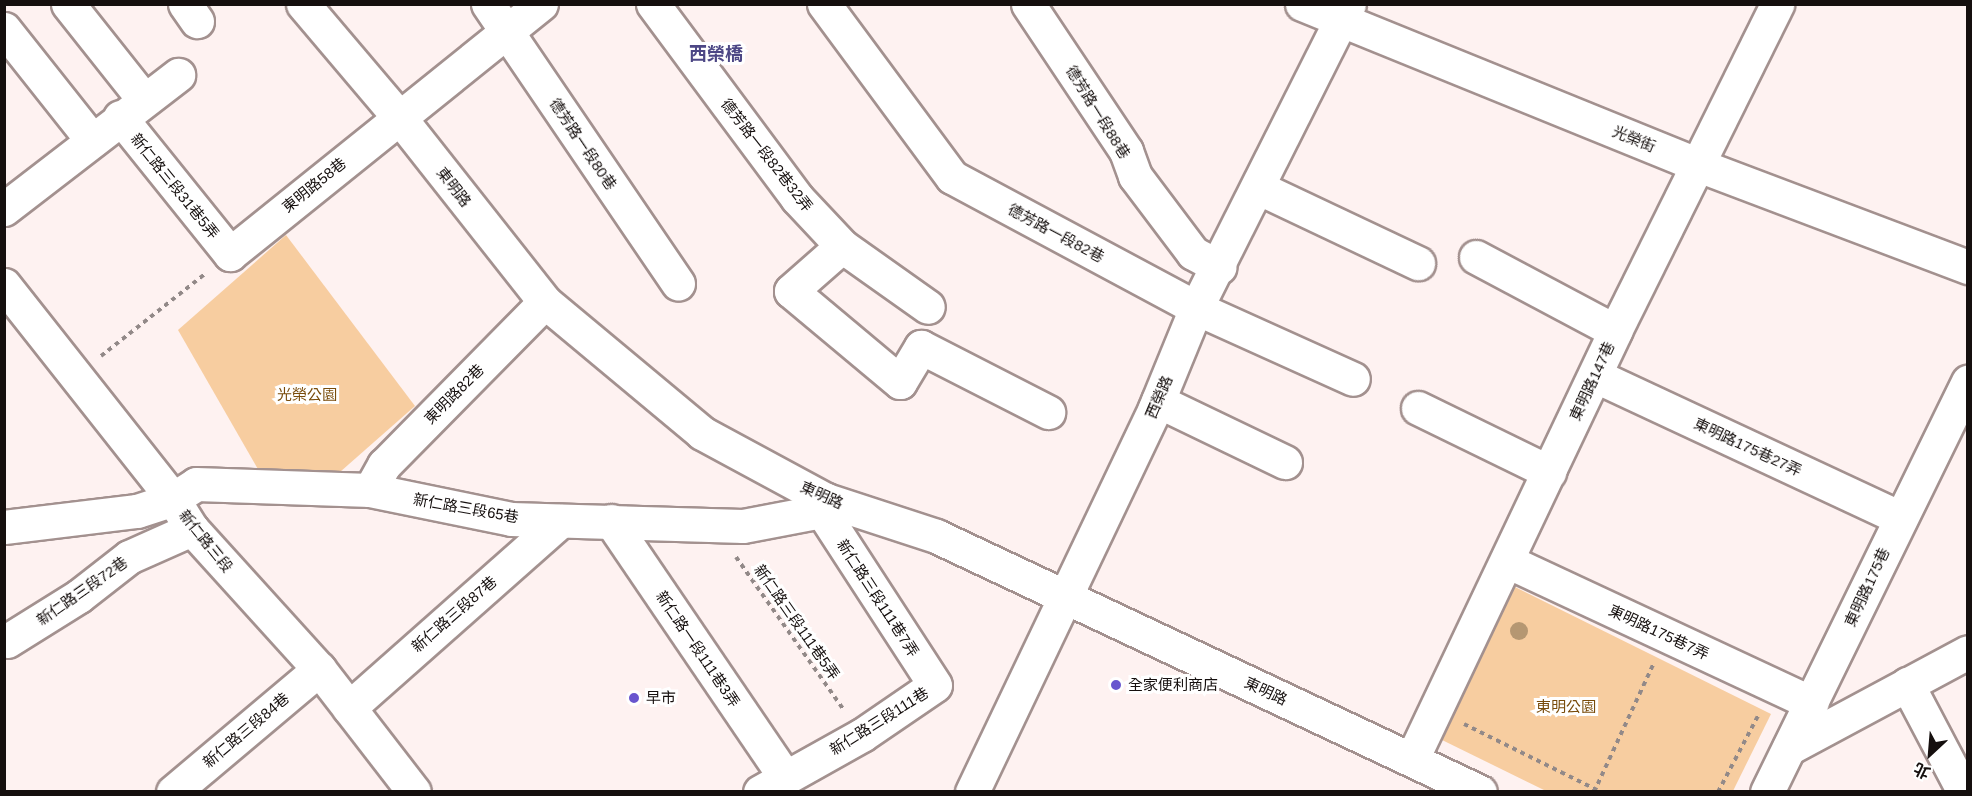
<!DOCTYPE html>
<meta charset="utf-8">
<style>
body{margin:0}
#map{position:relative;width:1972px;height:796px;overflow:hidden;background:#fef2f1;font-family:Arial,"Noto Sans TC",sans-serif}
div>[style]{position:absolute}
.green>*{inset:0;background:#f7cda0}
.path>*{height:4px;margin-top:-2px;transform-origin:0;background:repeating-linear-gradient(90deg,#928988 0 4.5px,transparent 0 9px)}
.roads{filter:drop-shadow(2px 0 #a3918f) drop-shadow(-2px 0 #a3918f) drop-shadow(0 2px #a3918f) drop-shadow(0 -2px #a3918f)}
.minor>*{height:33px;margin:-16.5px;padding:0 16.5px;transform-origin:16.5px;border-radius:16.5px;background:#fff}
.trees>*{width:18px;height:18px;margin:-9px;border-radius:50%;background:#b59772}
.dots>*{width:16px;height:16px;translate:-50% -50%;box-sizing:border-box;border:3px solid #fff;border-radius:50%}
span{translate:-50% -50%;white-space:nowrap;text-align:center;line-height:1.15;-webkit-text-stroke:6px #fff;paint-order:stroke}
.street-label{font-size:15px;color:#150f0e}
.park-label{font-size:15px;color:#794c0b}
.poi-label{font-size:15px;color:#150f0e}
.left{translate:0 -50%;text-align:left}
.quarter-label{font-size:18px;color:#4d4785;font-weight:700}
.frame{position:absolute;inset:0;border:6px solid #150f0e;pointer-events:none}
.north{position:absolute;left:1900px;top:724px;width:60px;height:60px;-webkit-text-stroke:4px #fff;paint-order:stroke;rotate:206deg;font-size:16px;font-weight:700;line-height:24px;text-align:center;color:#150f0e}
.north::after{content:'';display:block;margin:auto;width:21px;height:27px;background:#150f0e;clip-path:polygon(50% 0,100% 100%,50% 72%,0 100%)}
</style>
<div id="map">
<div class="green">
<div style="clip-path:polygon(286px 235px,415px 406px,315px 494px,267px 485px,178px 330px)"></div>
<div style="clip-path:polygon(1515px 587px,1771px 714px,1733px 791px,1546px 791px,1440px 739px)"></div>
</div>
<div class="path">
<div style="left:101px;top:356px;width:134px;rotate:-38.3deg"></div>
<div style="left:736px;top:557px;width:187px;rotate:54.8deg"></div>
<div style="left:1464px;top:724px;width:153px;rotate:26.4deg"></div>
<div style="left:1594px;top:792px;width:140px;rotate:-65.1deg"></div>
<div style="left:1718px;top:792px;width:88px;rotate:-62.3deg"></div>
</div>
<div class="roads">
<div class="minor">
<div style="left:68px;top:4px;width:122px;rotate:51.6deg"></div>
<div style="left:185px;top:4px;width:21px;rotate:55deg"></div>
<div style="left:303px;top:4px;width:148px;rotate:49.7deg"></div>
<div style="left:399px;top:117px;width:236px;rotate:51.7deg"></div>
<div style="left:545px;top:302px;width:204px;rotate:39.8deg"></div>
<div style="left:702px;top:433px;width:141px;rotate:28.4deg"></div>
<div style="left:826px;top:500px;width:116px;rotate:18.1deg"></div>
<div style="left:936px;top:536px;width:601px;rotate:25.2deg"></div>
<div style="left:488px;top:4px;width:338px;rotate:55.8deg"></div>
<div style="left:653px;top:4px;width:242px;rotate:53.4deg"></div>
<div style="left:797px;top:198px;width:66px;rotate:46.8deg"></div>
<div style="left:842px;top:246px;width:68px;rotate:138.6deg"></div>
<div style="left:791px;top:291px;width:142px;rotate:39.9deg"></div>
<div style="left:900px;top:382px;width:41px;rotate:-59deg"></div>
<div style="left:921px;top:347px;width:143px;rotate:27.1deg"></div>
<div style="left:824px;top:4px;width:215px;rotate:53.5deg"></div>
<div style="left:952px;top:177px;width:277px;rotate:28.2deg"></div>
<div style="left:1196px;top:308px;width:172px;rotate:24.3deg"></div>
<div style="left:1028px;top:4px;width:177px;rotate:56.3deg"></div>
<div style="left:1126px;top:151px;width:27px;rotate:70deg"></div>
<div style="left:1135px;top:176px;width:96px;rotate:53deg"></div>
<div style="left:1193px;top:253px;width:30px;rotate:28deg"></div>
<div style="left:1302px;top:4px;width:427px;rotate:22.1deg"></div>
<div style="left:1698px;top:165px;width:289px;rotate:20.7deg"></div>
<div style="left:4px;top:29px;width:142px;rotate:51.6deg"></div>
<div style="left:120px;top:117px;width:176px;rotate:51.2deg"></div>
<div style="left:230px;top:254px;width:399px;rotate:-38.8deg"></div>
<div style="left:1259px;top:188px;width:176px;rotate:25.3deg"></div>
<div style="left:4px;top:209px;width:220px;rotate:-37.6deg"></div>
<div style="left:842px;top:246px;width:105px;rotate:35.3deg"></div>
<div style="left:1476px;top:257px;width:157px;rotate:28deg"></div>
<div style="left:4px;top:285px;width:273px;rotate:51.7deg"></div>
<div style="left:173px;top:499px;width:36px;rotate:58deg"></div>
<div style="left:192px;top:529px;width:189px;rotate:47.8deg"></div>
<div style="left:319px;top:669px;width:155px;rotate:52.3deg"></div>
<div style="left:1596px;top:376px;width:336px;rotate:25deg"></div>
<div style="left:1158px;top:401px;width:141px;rotate:25.7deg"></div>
<div style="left:1418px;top:408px;width:146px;rotate:26deg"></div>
<div style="left:370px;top:490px;width:29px;rotate:-61deg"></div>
<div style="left:384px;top:465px;width:229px;rotate:-45.4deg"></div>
<div style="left:611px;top:521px;width:308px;rotate:55.8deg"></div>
<div style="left:4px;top:527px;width:134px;rotate:-6.9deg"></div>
<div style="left:137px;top:511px;width:38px;rotate:-18deg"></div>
<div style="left:173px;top:499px;width:27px;rotate:-33deg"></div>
<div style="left:196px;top:484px;width:174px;rotate:2deg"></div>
<div style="left:370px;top:490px;width:144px;rotate:11.6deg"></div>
<div style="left:511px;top:519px;width:232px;rotate:1.7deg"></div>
<div style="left:743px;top:526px;width:80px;rotate:-10.8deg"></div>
<div style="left:822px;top:511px;width:12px;rotate:-70deg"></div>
<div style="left:1507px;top:561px;width:336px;rotate:25deg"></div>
<div style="left:7px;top:641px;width:85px;rotate:-32deg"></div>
<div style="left:79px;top:596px;width:63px;rotate:-38deg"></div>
<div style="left:129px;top:557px;width:69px;rotate:-24deg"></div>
<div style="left:1907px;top:684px;width:122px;rotate:62.2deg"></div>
<div style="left:349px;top:708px;width:282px;rotate:-41.5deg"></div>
<div style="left:1789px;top:748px;width:203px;rotate:-28.2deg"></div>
<div style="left:1412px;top:759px;width:474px;rotate:-64.6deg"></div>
<div style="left:1615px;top:331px;width:365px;rotate:-63.6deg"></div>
<div style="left:173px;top:792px;width:191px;rotate:-40.1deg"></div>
<div style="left:760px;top:792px;width:117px;rotate:-29.2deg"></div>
<div style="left:862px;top:735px;width:88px;rotate:-34.4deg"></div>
<div style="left:935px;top:685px;width:207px;rotate:-123deg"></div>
<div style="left:972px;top:792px;width:425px;rotate:-64.5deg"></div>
<div style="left:1155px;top:408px;width:108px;rotate:-67.7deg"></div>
<div style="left:1196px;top:308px;width:340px;rotate:-63.3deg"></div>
<div style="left:1767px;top:792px;width:457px;rotate:-63.9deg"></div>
</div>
</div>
<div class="trees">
<div style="left:1519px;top:631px"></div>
</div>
<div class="dots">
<div style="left:1116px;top:685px;background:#6855ce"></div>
<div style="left:634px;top:698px;background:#6855ce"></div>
</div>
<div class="street-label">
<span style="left:1098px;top:112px;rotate:58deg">德芳路一段88巷</span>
<span style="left:1634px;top:139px;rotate:22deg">光榮街</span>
<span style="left:583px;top:144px;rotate:56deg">德芳路一段80巷</span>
<span style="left:767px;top:155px;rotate:52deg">德芳路一段82巷32弄</span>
<span style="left:314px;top:185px;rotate:-39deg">東明路58巷</span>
<span style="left:175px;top:186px;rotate:51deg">新仁路三段31巷5弄</span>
<span style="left:454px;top:187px;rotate:52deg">東明路</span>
<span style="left:1056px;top:233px;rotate:28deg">德芳路一段82巷</span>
<span style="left:1592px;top:381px;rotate:-65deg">東明路147巷</span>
<span style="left:454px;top:394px;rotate:-45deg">東明路82巷</span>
<span style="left:1159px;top:397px;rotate:-67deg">西榮路</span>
<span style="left:1748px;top:447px;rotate:25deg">東明路175巷27弄</span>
<span style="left:822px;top:495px;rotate:24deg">東明路</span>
<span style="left:466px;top:508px;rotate:10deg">新仁路三段65巷</span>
<span style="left:206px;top:541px;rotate:51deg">新仁路三段</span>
<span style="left:1867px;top:587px;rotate:-65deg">東明路175巷</span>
<span style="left:82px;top:591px;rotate:-35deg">新仁路三段72巷</span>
<span style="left:878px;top:598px;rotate:57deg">新仁路三段111巷7弄</span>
<span style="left:454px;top:614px;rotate:-41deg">新仁路三段87巷</span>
<span style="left:797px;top:622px;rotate:55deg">新仁路三段111巷5弄</span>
<span style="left:1659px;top:632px;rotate:25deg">東明路175巷7弄</span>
<span style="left:698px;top:649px;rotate:56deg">新仁路一段111巷3弄</span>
<span style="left:1266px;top:691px;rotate:25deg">東明路</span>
<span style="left:879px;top:721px;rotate:-32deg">新仁路三段111巷</span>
<span style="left:246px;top:730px;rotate:-40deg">新仁路三段84巷</span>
</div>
<div class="park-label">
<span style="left:307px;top:395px">光榮公園</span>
<span style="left:1566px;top:707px">東明公園</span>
</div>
<div class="poi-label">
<span class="left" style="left:1128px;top:685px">全家便利商店</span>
<span class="left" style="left:646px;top:698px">早市</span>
</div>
<div class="quarter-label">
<span style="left:716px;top:54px">西榮橋</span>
</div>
<div class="frame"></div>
<div class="north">北</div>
</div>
